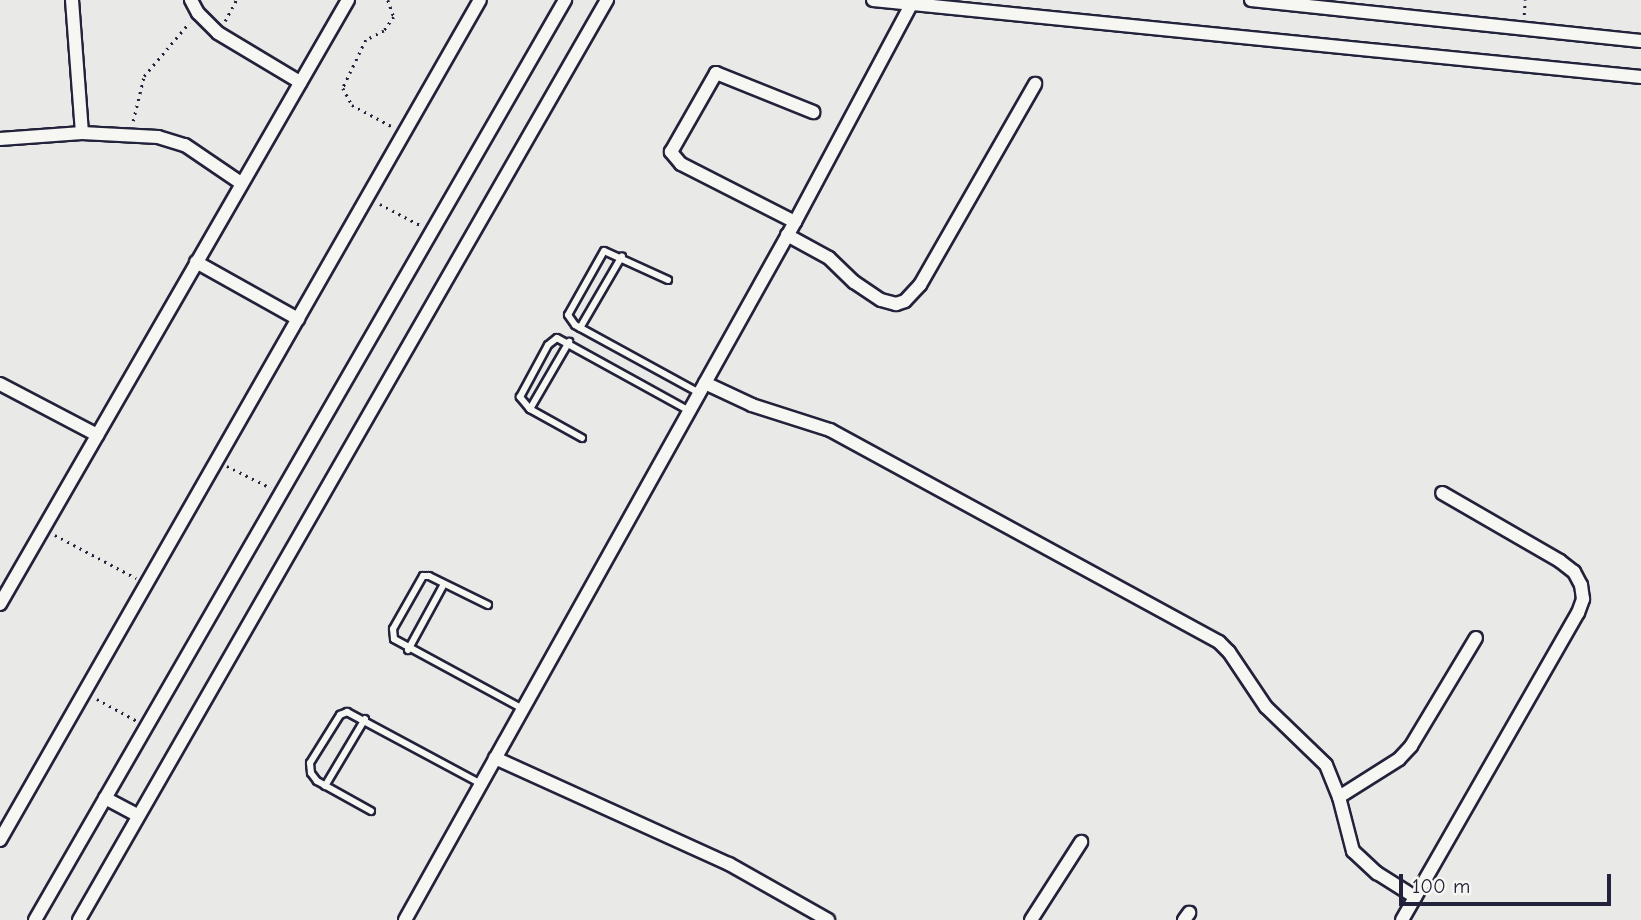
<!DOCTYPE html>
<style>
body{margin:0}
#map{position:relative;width:1641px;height:920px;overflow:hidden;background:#e9e9e7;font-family:"Comic Neue",sans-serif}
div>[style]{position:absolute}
.path>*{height:2.5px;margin-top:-1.25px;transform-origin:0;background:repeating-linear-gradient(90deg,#22223b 0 2px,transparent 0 7px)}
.roads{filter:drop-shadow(2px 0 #22223b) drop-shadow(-2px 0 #22223b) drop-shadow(0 2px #22223b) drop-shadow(0 -2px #22223b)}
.service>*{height:6px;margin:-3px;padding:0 3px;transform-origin:3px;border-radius:3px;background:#f6f6f2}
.minor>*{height:12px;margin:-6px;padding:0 6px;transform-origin:6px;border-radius:6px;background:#f6f6f2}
span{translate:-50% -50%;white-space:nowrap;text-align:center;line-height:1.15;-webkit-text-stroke:6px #f6f6f2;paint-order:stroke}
.scale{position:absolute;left:1399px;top:874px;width:212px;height:32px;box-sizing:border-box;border:4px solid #22223b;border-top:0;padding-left:9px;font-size:21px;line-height:24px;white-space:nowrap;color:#22223b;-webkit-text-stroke:5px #f6f6f2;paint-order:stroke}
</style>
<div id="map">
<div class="path">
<div style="left:388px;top:0;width:18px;rotate:71deg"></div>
<div style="left:394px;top:17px;width:17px;rotate:126deg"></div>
<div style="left:384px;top:31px;width:20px;rotate:153deg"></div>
<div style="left:366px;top:40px;width:53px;rotate:115.6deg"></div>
<div style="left:343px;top:88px;width:19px;rotate:62deg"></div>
<div style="left:352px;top:105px;width:47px;rotate:28.2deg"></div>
<div style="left:1524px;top:15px;width:15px;rotate:-86deg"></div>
<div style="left:225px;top:21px;width:24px;rotate:-62deg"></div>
<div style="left:133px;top:121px;width:46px;rotate:-76.3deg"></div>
<div style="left:144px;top:76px;width:70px;rotate:-49.7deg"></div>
<div style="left:380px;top:204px;width:45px;rotate:27.7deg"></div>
<div style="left:227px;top:466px;width:49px;rotate:26.6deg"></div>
<div style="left:55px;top:535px;width:92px;rotate:28deg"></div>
<div style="left:97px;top:699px;width:46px;rotate:28.8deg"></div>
</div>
<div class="roads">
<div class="service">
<div style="left:668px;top:280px;width:70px;rotate:-155.6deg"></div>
<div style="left:604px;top:251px;width:73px;rotate:119.4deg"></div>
<div style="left:568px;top:315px;width:12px;rotate:55deg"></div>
<div style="left:575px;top:325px;width:141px;rotate:28.7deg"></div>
<div style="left:580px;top:328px;width:83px;rotate:-59.7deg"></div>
<div style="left:530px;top:409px;width:78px;rotate:-59.8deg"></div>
<div style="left:582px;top:438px;width:60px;rotate:-150.9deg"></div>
<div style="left:530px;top:409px;width:16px;rotate:-130deg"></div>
<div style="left:520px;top:397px;width:59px;rotate:-61.7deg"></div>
<div style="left:548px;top:345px;width:11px;rotate:-38deg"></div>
<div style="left:557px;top:338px;width:151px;rotate:28.9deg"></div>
<div style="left:488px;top:605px;width:66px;rotate:-153.8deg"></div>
<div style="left:429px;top:576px;width:6px;rotate:180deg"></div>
<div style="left:423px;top:576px;width:61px;rotate:119.5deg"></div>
<div style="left:393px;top:629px;width:10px;rotate:84deg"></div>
<div style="left:394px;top:639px;width:147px;rotate:28.5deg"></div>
<div style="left:408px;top:650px;width:75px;rotate:-61.4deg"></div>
<div style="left:325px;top:786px;width:78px;rotate:-59.2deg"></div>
<div style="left:371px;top:811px;width:62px;rotate:-150.9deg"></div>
<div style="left:317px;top:781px;width:10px;rotate:-127deg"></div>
<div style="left:311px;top:773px;width:10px;rotate:-96deg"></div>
<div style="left:310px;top:763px;width:57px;rotate:-58deg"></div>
<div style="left:340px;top:715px;width:8px;rotate:-23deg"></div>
<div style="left:347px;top:712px;width:152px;rotate:28.2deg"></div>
</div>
<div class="minor">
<div style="left:72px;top:0;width:133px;rotate:85.7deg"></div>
<div style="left:191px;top:0;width:15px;rotate:62deg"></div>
<div style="left:198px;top:13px;width:28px;rotate:45deg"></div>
<div style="left:218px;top:33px;width:96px;rotate:30.9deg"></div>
<div style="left:873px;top:0;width:772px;rotate:5.73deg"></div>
<div style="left:1251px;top:0;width:392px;rotate:6deg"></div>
<div style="left:0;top:139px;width:82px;rotate:-4.2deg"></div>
<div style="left:82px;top:133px;width:76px;rotate:3deg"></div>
<div style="left:158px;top:137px;width:28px;rotate:17deg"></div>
<div style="left:185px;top:145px;width:68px;rotate:34.2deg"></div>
<div style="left:795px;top:222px;width:128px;rotate:-153deg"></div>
<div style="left:681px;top:164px;width:16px;rotate:-130deg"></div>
<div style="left:671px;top:152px;width:91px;rotate:-60.3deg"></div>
<div style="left:716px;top:73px;width:105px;rotate:21.9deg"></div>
<div style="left:787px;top:235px;width:48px;rotate:28.7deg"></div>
<div style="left:829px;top:258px;width:35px;rotate:44deg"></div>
<div style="left:854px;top:282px;width:32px;rotate:34deg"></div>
<div style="left:881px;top:300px;width:16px;rotate:15deg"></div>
<div style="left:896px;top:304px;width:9px;rotate:-18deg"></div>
<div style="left:905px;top:301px;width:22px;rotate:-47deg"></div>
<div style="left:920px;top:285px;width:232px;rotate:-60.2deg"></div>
<div style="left:196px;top:262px;width:117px;rotate:29.2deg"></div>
<div style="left:705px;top:383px;width:52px;rotate:25.1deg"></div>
<div style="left:752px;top:405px;width:82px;rotate:17.8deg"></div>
<div style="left:830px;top:430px;width:443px;rotate:28.6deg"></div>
<div style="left:1219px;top:642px;width:14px;rotate:45deg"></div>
<div style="left:1229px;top:652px;width:66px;rotate:56.1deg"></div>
<div style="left:1266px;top:707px;width:83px;rotate:44deg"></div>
<div style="left:1326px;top:765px;width:35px;rotate:68deg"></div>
<div style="left:1339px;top:797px;width:56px;rotate:75.5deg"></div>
<div style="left:1353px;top:851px;width:33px;rotate:43deg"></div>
<div style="left:1377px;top:873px;width:45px;rotate:32.3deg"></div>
<div style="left:0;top:384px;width:110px;rotate:27.7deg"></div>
<div style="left:0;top:604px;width:697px;rotate:-60.05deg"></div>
<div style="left:495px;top:758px;width:257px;rotate:24.4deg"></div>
<div style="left:729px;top:864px;width:114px;rotate:29.5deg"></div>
<div style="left:1339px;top:797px;width:71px;rotate:-32.3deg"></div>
<div style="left:1399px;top:759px;width:18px;rotate:-47deg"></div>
<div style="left:1411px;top:746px;width:126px;rotate:-59deg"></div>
<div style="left:105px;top:798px;width:36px;rotate:28deg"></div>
<div style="left:0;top:840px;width:967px;rotate:-60.26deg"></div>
<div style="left:35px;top:920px;width:1062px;rotate:-60.05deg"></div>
<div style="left:79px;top:920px;width:1061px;rotate:-60.15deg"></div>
<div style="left:405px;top:920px;width:800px;rotate:-60.81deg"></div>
<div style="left:795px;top:222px;width:246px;rotate:-61.9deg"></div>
<div style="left:911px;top:5px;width:5px;rotate:-101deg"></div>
<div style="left:1031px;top:920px;width:93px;rotate:-57.3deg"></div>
<div style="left:1184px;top:920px;width:9px;rotate:-54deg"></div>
<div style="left:1402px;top:920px;width:354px;rotate:-60.2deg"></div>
<div style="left:1578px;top:613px;width:15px;rotate:-70deg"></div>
<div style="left:1583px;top:599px;width:14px;rotate:-98deg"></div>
<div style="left:1581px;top:585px;width:15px;rotate:-118deg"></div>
<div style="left:1574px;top:572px;width:18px;rotate:-142deg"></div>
<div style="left:1560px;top:561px;width:136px;rotate:-150deg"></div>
</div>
</div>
<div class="scale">100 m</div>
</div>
